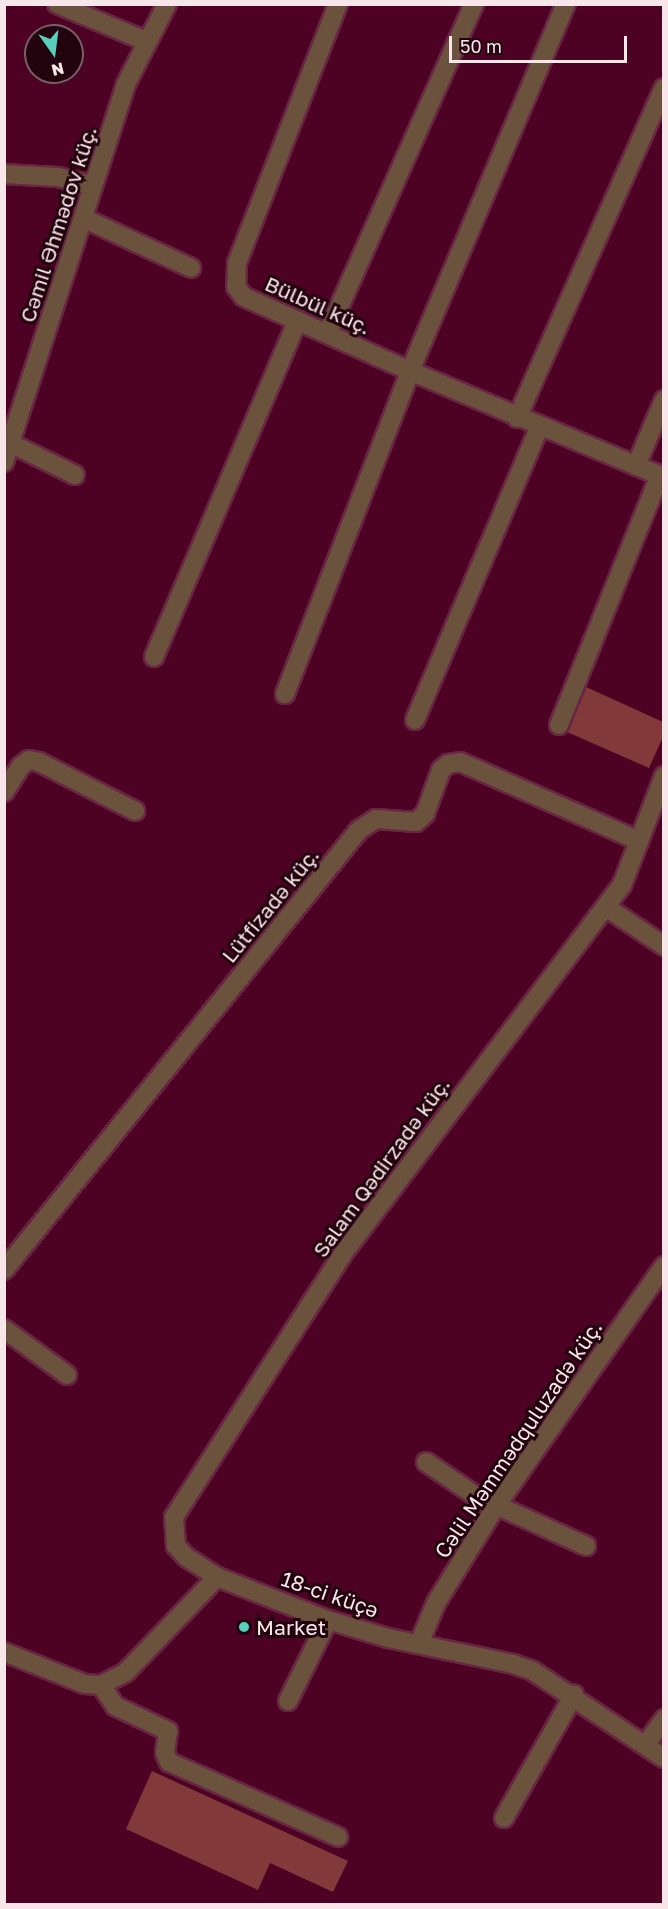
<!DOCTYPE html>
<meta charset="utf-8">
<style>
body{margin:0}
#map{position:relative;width:668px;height:1909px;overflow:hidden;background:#4d0123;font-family:"Golos Text",sans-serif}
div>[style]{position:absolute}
.building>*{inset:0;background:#813939}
.roads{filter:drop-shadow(2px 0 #692643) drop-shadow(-2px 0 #692643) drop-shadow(0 2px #692643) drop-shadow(0 -2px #692643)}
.minor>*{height:18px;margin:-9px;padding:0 9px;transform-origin:9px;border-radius:9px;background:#6a523d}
.dots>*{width:16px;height:16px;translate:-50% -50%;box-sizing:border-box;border:3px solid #22040e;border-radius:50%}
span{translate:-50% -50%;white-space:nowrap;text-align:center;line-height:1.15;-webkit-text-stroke:6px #22040e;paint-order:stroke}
.street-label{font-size:21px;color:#f9e6ea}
.poi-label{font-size:21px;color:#f9e6ea}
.left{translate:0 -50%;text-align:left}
.frame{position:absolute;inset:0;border:6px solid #f9e6ea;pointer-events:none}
.north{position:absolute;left:24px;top:24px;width:60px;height:60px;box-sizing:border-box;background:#22040e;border:2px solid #785e66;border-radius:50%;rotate:166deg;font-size:16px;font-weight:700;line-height:24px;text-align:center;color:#f9e6ea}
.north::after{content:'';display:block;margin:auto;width:21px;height:27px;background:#5acebc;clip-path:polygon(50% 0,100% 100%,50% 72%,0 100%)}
.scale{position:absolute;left:449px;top:36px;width:178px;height:27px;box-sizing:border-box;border:3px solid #f9e6ea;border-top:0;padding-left:8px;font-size:18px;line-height:21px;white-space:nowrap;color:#f9e6ea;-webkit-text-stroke:4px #22040e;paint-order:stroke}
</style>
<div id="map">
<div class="building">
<div style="clip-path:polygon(586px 687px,663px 722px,663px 737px,649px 768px,567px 732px)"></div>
<div style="clip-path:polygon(152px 1771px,348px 1861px,333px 1892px,270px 1863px,258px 1890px,126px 1829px)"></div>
</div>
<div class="roads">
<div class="minor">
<div style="left:57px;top:4px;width:96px;rotate:22.6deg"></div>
<div style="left:338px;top:4px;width:278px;rotate:111.3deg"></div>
<div style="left:237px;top:263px;width:24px;rotate:92deg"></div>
<div style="left:236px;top:287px;width:13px;rotate:51deg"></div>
<div style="left:244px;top:297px;width:182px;rotate:24deg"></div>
<div style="left:410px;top:371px;width:275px;rotate:22.7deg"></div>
<div style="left:4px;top:174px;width:54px;rotate:3.2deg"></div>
<div style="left:58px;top:177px;width:36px;rotate:14deg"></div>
<div style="left:83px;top:218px;width:119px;rotate:24.8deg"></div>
<div style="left:328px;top:332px;width:359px;rotate:-66deg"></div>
<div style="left:517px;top:418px;width:361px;rotate:-66deg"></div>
<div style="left:12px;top:444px;width:70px;rotate:26.2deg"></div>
<div style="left:4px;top:462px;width:397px;rotate:-72.1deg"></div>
<div style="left:126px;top:84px;width:90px;rotate:-62.9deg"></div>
<div style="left:636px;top:466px;width:72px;rotate:-67deg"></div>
<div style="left:154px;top:657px;width:366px;rotate:-66.9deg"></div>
<div style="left:285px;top:694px;width:346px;rotate:-68.8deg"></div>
<div style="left:410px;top:371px;width:399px;rotate:-67deg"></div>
<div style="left:415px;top:720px;width:317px;rotate:-67deg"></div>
<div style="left:559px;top:725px;width:270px;rotate:-68deg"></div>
<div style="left:4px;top:792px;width:31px;rotate:-57deg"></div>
<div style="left:21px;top:766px;width:10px;rotate:-37deg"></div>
<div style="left:29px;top:760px;width:10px;rotate:11deg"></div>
<div style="left:39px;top:762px;width:108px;rotate:27deg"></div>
<div style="left:606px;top:907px;width:70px;rotate:33.9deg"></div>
<div style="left:4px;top:1270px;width:565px;rotate:-51.1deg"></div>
<div style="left:359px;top:830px;width:20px;rotate:-33deg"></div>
<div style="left:376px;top:819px;width:40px;rotate:4.3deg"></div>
<div style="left:416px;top:822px;width:12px;rotate:-42deg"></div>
<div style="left:425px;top:814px;width:47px;rotate:-70deg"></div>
<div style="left:441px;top:770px;width:9px;rotate:-41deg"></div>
<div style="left:448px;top:764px;width:12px;rotate:-9deg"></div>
<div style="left:460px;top:762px;width:196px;rotate:23.8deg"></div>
<div style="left:4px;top:1329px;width:78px;rotate:36.1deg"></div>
<div style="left:426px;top:1462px;width:60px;rotate:34.2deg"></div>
<div style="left:476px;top:1496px;width:121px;rotate:24.4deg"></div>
<div style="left:217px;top:1577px;width:37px;rotate:-147deg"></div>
<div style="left:186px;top:1557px;width:15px;rotate:-132deg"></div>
<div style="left:176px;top:1546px;width:29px;rotate:-94deg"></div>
<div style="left:174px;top:1517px;width:311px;rotate:-57.3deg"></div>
<div style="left:342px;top:1255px;width:464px;rotate:-52.9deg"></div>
<div style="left:622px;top:885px;width:117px;rotate:-68.9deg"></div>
<div style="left:419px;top:1644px;width:44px;rotate:-67.5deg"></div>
<div style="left:436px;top:1603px;width:114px;rotate:-58.3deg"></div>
<div style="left:496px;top:1506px;width:293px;rotate:-55deg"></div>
<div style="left:4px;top:1652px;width:87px;rotate:21.6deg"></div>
<div style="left:85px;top:1684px;width:16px;rotate:4deg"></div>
<div style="left:101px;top:1685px;width:28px;rotate:-27deg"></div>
<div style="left:126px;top:1672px;width:132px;rotate:-46.2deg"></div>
<div style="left:217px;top:1577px;width:119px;rotate:21.2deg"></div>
<div style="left:328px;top:1620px;width:63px;rotate:16.7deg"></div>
<div style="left:388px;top:1638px;width:128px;rotate:11.7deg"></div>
<div style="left:513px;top:1664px;width:21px;rotate:19deg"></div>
<div style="left:533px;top:1671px;width:157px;rotate:33.6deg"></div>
<div style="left:101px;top:1685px;width:25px;rotate:56deg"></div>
<div style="left:115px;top:1706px;width:59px;rotate:25.3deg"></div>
<div style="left:168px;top:1731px;width:22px;rotate:98deg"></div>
<div style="left:165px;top:1753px;width:10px;rotate:66deg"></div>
<div style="left:169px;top:1762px;width:185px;rotate:23.9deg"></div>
<div style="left:288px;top:1701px;width:90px;rotate:-63.7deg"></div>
<div style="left:646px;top:1744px;width:31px;rotate:-54deg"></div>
<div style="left:504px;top:1818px;width:142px;rotate:-60.4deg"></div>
</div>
</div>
<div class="dots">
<div style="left:244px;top:1627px;background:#5acebc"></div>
</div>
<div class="street-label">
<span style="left:58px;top:224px;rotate:-72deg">Cəmil Əhmədov küç.</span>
<span style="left:318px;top:305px;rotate:24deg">Bülbül küç.</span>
<span style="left:270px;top:905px;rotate:-51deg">Lütfizadə küç.</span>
<span style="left:381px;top:1167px;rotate:-54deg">Salam Qədirzadə küç.</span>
<span style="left:518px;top:1439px;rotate:-56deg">Cəlil Məmmədquluzadə küç.</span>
<span style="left:330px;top:1594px;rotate:19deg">18-ci küçə</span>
</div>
<div class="poi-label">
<span class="left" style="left:256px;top:1627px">Market</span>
</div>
<div class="frame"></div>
<div class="north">N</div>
<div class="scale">50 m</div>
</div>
